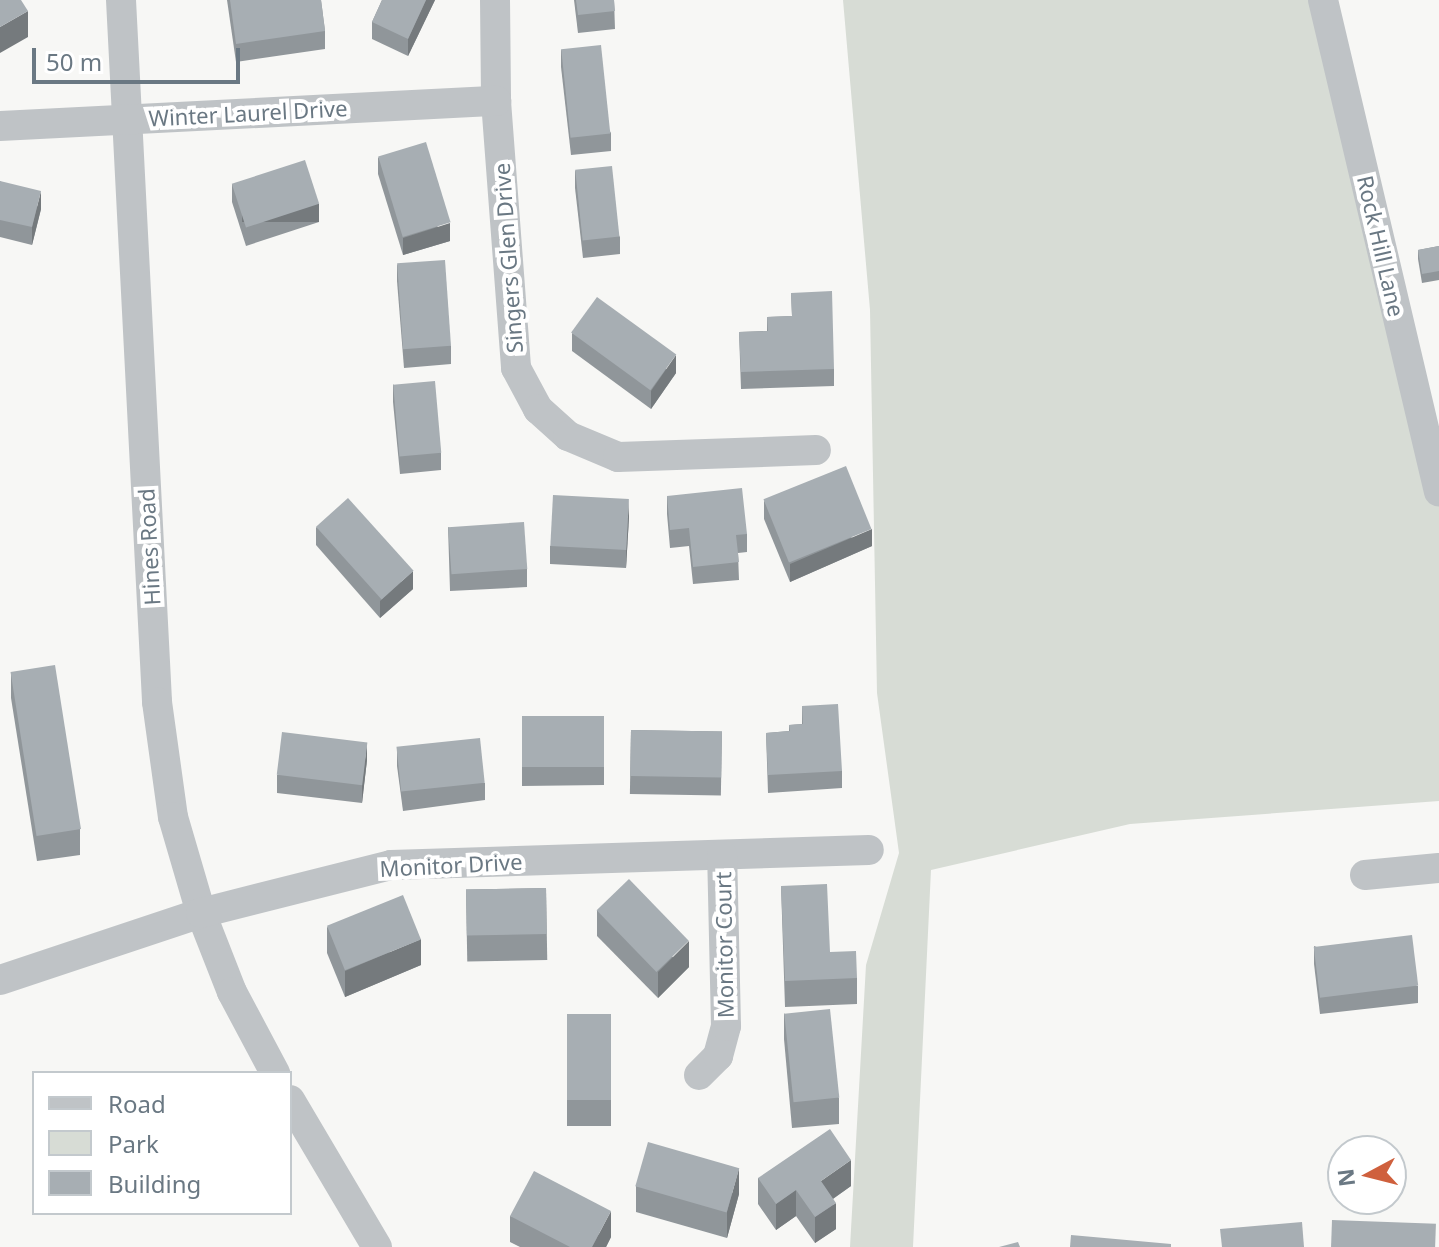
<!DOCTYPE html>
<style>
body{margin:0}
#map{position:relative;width:1439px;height:1247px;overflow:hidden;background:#f7f7f5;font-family:"Noto Sans",sans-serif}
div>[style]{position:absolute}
.green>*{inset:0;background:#d7dcd5}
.minor>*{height:30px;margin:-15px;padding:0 15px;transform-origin:15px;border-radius:15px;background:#bfc3c6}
.wall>*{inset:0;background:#90969a;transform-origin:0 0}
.shaded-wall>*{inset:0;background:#757a7d;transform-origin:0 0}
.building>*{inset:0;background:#a7aeb3;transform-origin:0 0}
span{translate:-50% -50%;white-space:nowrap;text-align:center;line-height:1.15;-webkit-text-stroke:8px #fff;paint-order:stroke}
.street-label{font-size:22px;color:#6a7883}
.legend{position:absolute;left:32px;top:1071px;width:260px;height:144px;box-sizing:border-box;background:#fff;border:2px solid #c3c9cd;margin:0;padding:10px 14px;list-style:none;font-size:24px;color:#6a7883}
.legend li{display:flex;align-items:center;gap:16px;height:40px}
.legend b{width:40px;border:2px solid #c3c9cd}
.north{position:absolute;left:1327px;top:1135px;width:80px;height:80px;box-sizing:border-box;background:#fff;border:2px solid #c3c9cd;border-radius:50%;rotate:263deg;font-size:22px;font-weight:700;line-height:32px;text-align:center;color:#6a7883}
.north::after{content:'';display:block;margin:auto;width:28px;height:36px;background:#cf603d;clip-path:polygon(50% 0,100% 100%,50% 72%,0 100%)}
.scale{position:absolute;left:32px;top:48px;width:208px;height:36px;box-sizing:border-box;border:4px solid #6a7883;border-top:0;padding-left:10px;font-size:24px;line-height:28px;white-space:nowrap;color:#6a7883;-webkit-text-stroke:6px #fff;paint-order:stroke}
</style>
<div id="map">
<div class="green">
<div style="clip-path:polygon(843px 0,1324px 0,1439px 484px,1439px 801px,1130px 824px,931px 870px,913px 1247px,850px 1247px,866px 965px,899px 853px,877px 693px,870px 310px)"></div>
</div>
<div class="minor">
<div style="left:121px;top:0;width:703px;rotate:87.06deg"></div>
<div style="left:157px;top:702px;width:116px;rotate:82.1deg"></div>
<div style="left:173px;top:817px;width:100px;rotate:73.7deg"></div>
<div style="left:201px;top:913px;width:85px;rotate:68.6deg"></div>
<div style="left:232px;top:992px;width:92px;rotate:62deg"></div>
<div style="left:495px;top:0;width:101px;rotate:89.4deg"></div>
<div style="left:496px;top:101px;width:268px;rotate:85.7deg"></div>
<div style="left:516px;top:368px;width:47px;rotate:61.8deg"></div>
<div style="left:538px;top:409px;width:40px;rotate:42deg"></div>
<div style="left:568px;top:436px;width:54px;rotate:22.8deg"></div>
<div style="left:618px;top:457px;width:198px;rotate:-2deg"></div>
<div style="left:1323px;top:0;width:505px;rotate:76.73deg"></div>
<div style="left:0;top:126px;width:497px;rotate:-2.9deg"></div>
<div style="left:1365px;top:875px;width:74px;rotate:-5.4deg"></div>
<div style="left:0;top:980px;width:212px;rotate:-18.4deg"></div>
<div style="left:201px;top:913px;width:196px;rotate:-14.2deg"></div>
<div style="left:391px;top:865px;width:478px;rotate:-1.8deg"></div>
<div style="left:699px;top:1075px;width:27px;rotate:-45deg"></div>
<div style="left:718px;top:1056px;width:31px;rotate:-75deg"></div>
<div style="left:726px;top:1026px;width:171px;rotate:-91.3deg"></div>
<div style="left:290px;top:1100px;width:171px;rotate:59.4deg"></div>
</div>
<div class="wall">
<div style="clip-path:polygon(227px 0,321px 0,325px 31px,325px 49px,236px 62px)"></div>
<div style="clip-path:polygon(382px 0,435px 0,408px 56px,372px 39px,372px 22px)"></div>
<div style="clip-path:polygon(574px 0,614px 0,615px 29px,578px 33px)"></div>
<div style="clip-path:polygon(561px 49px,611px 133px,611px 151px,571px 155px,561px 67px)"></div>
<div style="clip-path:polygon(378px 157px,450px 241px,403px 255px,378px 174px)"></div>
<div style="clip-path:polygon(575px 170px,620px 237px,620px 254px,583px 258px,575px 188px)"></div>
<div style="clip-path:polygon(0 181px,41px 209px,32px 245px,0 237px)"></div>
<div style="clip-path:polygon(232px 184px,319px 222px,246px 246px,232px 202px)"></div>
<div style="clip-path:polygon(1439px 246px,1439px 280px,1422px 283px,1418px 259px,1418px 250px)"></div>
<div style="clip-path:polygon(397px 264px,451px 346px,451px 364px,404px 368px,397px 281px)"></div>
<div style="clip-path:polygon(791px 293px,834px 369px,834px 386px,741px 389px,739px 332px,767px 331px,767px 317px,792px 316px)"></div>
<div style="clip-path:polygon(572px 333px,676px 373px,651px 409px,572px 351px)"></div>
<div style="clip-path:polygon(393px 384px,441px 453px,441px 470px,400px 474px,393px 402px)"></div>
<div style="clip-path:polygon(667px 496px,747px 534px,747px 552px,738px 553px,739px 580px,693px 584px,689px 546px,670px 548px,667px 514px)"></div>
<div style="clip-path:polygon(764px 501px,872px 546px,790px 582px,764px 519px)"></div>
<div style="clip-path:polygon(629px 517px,626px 568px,550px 564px,550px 546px)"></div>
<div style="clip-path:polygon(316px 527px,413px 589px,380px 618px,316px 545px)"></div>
<div style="clip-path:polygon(448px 527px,527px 569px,527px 587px,450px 591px)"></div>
<div style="clip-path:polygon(11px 672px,80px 829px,80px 855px,37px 861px,11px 698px)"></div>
<div style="clip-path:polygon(802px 706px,842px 771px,842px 788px,768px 793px,766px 733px,789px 731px,789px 725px,802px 724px)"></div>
<div style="clip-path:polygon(522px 718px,604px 767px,604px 785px,522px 786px)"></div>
<div style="left:631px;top:730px;width:91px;height:64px;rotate:1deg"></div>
<div style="clip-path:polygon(397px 749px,485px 783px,485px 800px,403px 811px,397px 766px)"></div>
<div style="clip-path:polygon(367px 760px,362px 803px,277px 793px,277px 775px)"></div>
<div style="clip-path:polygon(781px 886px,830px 952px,857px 978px,857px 1004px,785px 1007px)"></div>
<div style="left:546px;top:888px;width:72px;height:80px;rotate:89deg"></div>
<div style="clip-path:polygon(597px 910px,689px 967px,658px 998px,597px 936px)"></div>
<div style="clip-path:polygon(327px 927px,421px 965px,345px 997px,327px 953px)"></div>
<div style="clip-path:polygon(1314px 946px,1418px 986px,1418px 1003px,1320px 1014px,1314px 964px)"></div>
<div style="clip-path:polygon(784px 1013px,839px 1098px,839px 1124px,792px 1128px,784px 1039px)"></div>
<div style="left:567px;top:1014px;width:44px;height:112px"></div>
<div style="clip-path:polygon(758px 1178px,851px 1186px,833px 1199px,836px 1229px,815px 1243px,796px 1216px,776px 1230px,758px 1204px)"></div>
<div style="clip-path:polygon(636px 1186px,739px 1194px,727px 1238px,636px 1212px)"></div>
<div style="clip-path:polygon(510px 1216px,611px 1237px,606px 1247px,520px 1247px,510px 1242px)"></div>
</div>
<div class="shaded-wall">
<div style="clip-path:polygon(426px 0,435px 0,408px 56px,408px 39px)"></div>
<div style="clip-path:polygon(28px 11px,28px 37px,0 53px,0 27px)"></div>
<div style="clip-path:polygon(41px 191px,41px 209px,32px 245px,32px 227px)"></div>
<div style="left:319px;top:204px;width:18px;height:77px;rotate:90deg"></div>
<div style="clip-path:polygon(450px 223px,450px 241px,403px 255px,403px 238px)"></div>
<div style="clip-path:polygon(676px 355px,676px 373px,651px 409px,651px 391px)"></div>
<div style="clip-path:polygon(629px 499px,629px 517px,626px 568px,626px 551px)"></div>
<div style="clip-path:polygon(872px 529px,872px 546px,790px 582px,790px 564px)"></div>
<div style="clip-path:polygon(413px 571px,413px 589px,380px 618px,380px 601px)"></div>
<div style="clip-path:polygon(367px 742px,367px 760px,362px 803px,362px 786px)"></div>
<div style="clip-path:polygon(421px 939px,421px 965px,345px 997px,345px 971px)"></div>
<div style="clip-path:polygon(689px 941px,689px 967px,658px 998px,658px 972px)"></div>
<div style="clip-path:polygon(851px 1160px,851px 1186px,821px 1207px,821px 1181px)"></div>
<div style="clip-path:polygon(739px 1168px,739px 1194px,727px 1238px,727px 1212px)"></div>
<div style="clip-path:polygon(796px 1190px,796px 1216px,776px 1230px,776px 1204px)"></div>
<div style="clip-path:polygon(836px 1203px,836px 1229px,815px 1243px,815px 1217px)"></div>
<div style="clip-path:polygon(611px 1211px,611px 1237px,606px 1247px,592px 1247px)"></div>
</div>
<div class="building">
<div style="clip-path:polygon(0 0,21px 0,28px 11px,0 27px)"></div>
<div style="clip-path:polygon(230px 0,321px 0,325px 31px,236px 44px)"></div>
<div style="clip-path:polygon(382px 0,426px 0,408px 39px,372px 22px)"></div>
<div style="clip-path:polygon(576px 0,614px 0,615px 11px,578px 15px)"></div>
<div style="left:601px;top:45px;width:89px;height:40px;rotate:84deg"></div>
<div style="left:426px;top:142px;width:84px;height:50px;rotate:73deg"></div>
<div style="left:305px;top:160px;width:46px;height:77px;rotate:72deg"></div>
<div style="left:612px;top:166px;width:71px;height:37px;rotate:84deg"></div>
<div style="clip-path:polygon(0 181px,41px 191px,32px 227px,0 220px)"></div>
<div style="clip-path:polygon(1439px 246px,1439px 271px,1422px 274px,1418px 250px)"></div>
<div style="left:445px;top:260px;width:86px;height:48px;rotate:86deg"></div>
<div style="clip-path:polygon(832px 291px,834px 369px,741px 372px,739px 332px,768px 331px,767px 317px,792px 316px,791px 293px)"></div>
<div style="left:597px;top:297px;width:98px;height:44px;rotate:36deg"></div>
<div style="left:435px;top:381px;width:72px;height:42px;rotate:85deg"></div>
<div style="left:846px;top:466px;width:68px;height:89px;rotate:68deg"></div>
<div style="clip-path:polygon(742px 488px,747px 534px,736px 535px,739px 562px,693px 567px,689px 528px,670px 530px,667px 496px)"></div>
<div style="left:553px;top:495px;width:76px;height:51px;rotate:3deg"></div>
<div style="left:348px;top:498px;width:98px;height:43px;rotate:48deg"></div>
<div style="left:524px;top:522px;width:47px;height:76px;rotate:86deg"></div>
<div style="left:55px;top:665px;width:166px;height:45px;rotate:81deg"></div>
<div style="clip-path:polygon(838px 704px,842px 771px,768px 775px,766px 733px,790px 731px,789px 725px,803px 724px,802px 706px)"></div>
<div style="left:604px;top:716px;width:51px;height:82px;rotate:90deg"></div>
<div style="left:631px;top:730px;width:91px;height:46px;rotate:1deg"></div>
<div style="left:282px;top:732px;width:86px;height:43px;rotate:7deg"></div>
<div style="left:480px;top:738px;width:45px;height:84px;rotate:84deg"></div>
<div style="left:629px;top:879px;width:86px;height:45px;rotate:46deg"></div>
<div style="clip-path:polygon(827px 884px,830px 952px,856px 951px,857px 978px,785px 981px,781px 886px)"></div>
<div style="left:546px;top:888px;width:46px;height:80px;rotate:89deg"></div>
<div style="left:403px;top:895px;width:48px;height:82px;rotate:68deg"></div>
<div style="left:1412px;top:935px;width:51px;height:99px;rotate:83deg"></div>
<div style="left:830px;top:1009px;width:89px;height:46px;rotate:84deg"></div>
<div style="left:567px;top:1014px;width:44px;height:86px"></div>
<div style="clip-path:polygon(830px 1129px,851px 1160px,821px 1181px,836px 1203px,815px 1217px,796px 1190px,776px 1204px,758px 1178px)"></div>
<div style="left:648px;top:1142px;width:95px;height:46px;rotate:16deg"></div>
<div style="clip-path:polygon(534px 1171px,611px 1211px,592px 1247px,570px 1247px,510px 1216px)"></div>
<div style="left:1332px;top:1220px;width:104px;height:27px;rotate:2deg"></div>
<div style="clip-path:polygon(1302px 1222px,1304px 1247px,1222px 1247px,1220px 1229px)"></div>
<div style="clip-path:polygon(1071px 1235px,1171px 1244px,1171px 1247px,1070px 1247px)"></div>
<div style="clip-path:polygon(1018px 1242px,1020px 1247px,999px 1247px)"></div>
</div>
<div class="street-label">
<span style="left:248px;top:113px;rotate:-3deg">Winter Laurel Drive</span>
<span style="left:1381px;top:246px;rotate:77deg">Rock Hill Lane</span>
<span style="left:508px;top:258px;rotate:-94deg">Singers Glen Drive</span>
<span style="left:149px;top:547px;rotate:-93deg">Hines Road</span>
<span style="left:451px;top:865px;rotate:-3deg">Monitor Drive</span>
<span style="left:724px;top:945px;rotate:-91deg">Monitor Court</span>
</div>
<ul class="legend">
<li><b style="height:10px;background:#bfc3c6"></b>Road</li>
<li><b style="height:22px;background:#d7dcd5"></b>Park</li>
<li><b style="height:22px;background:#a7aeb3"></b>Building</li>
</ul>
<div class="north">N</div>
<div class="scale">50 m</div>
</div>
